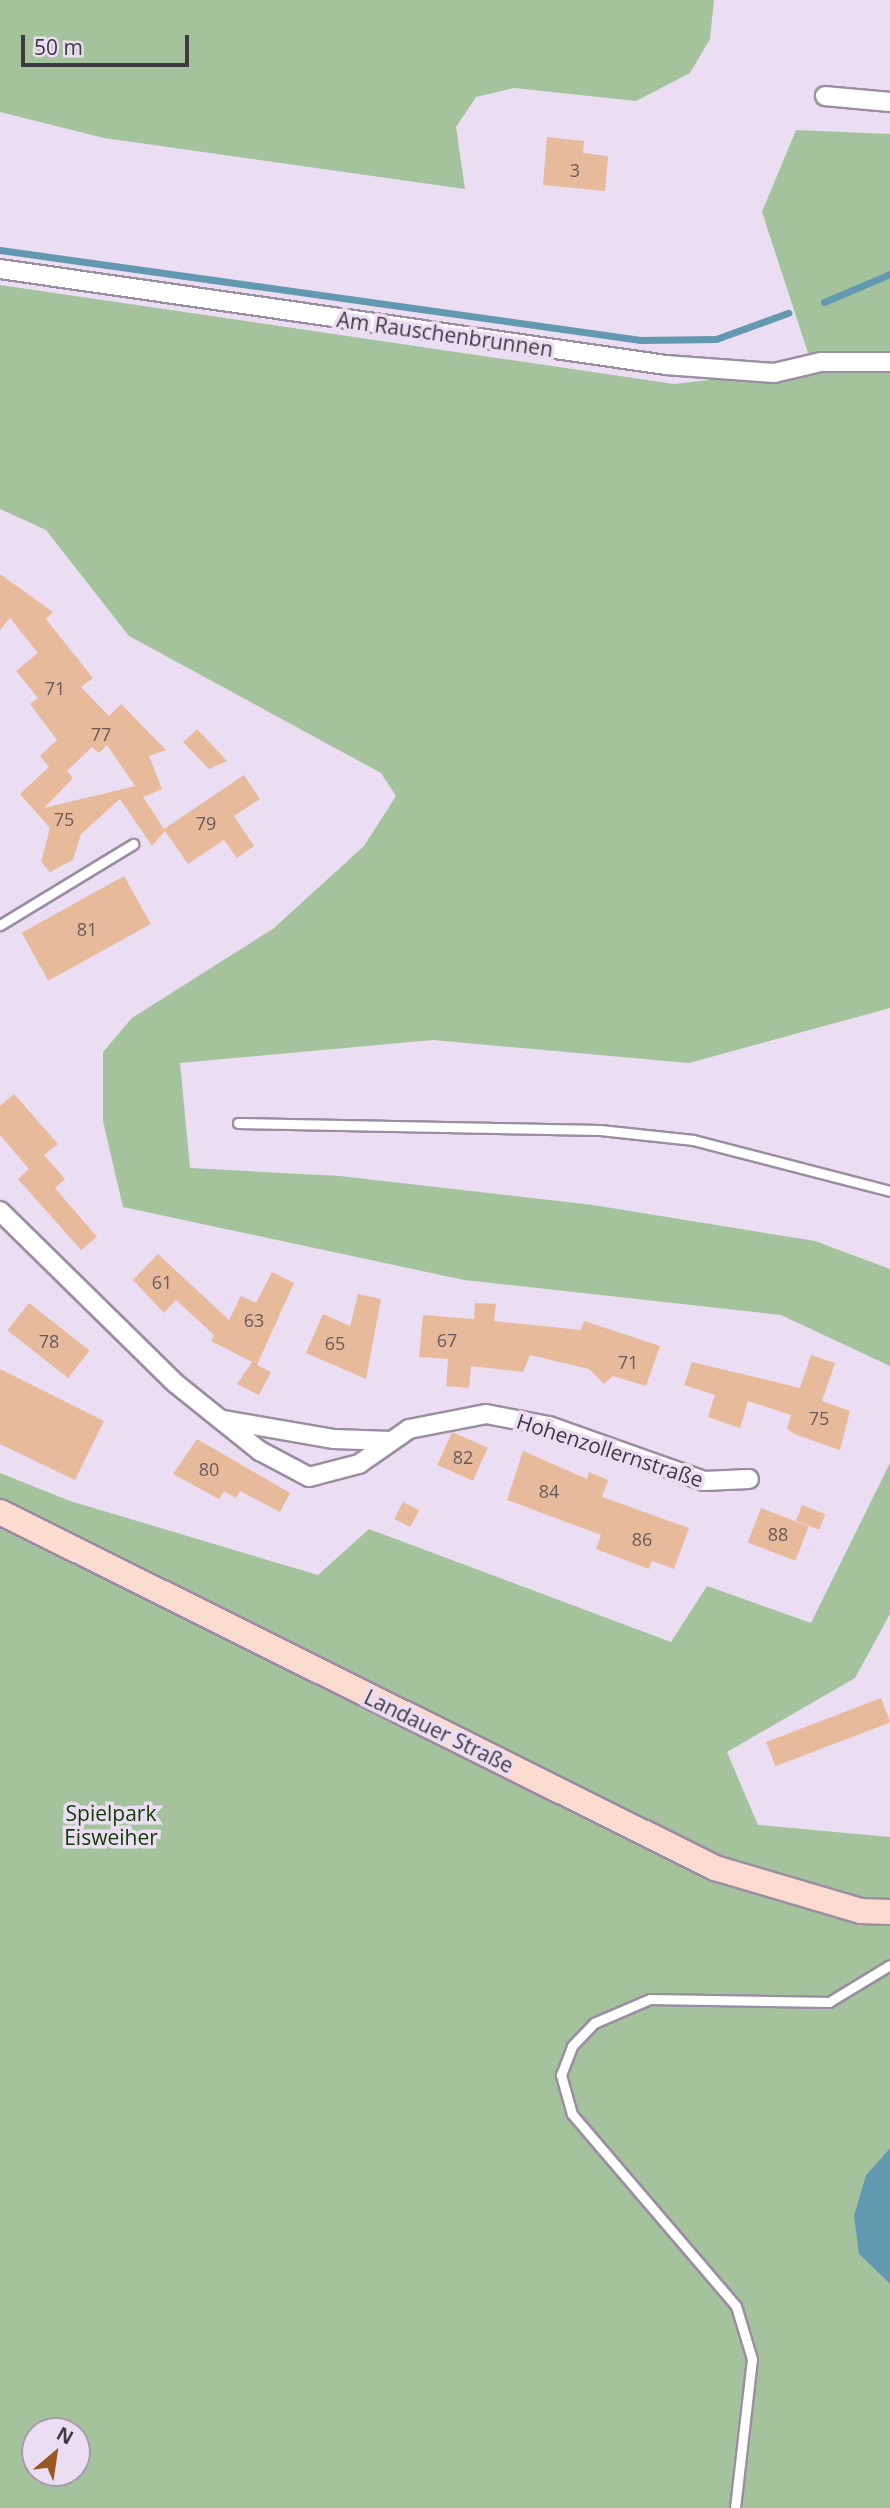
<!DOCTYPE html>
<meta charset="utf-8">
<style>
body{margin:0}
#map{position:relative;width:890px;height:2508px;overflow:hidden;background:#ebddf2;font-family:"Open Sans",sans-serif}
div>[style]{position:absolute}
.green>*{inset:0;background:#a4c39c}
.water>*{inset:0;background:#6399b0}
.stream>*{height:7px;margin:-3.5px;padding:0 3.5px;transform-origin:3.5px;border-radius:3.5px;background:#6399b0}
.building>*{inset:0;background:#e8ba9c;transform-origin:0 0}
.roads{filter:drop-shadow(2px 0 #9b8ea2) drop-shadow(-2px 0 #9b8ea2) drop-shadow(0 2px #9b8ea2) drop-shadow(0 -2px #9b8ea2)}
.lane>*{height:9px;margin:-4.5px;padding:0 4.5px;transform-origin:4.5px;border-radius:4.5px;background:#fff}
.street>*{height:18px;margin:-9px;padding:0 9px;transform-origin:9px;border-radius:9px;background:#fff}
.secondary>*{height:24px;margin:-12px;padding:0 12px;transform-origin:12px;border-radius:12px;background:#fbdacf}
span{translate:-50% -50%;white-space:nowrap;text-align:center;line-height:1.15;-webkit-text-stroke:7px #ebddf2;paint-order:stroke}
.number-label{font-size:18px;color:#695a58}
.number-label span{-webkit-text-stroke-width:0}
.street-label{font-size:21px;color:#3f3a42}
.park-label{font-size:21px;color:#103b02}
.north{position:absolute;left:21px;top:2417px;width:70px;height:70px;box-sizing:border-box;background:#ebddf2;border:2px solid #a69cac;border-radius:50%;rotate:29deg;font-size:19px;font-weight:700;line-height:28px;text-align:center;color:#3f3a42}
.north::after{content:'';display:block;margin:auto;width:24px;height:32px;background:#995921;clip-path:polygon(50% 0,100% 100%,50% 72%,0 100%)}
.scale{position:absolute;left:21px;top:35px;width:168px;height:32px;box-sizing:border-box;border:4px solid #3f3a42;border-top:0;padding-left:9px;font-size:21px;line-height:24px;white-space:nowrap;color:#3f3a42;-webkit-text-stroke:5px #ebddf2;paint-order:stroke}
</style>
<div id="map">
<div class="green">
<div style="clip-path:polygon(0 0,714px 0,710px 39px,690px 73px,636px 101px,514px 88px,476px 97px,456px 127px,465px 189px,104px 138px,0 112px)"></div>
<div style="clip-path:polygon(796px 130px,890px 134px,890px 356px,809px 356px,762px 212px)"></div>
<div style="clip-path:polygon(0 285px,674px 384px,798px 370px,890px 373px,890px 1008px,689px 1063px,433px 1040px,180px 1063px,190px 1168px,340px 1176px,593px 1205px,815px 1241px,890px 1269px,890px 1366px,781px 1315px,464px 1280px,123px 1207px,103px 1121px,103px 1052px,132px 1018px,274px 928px,364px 846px,396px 796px,381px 773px,129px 636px,46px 530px,0 509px)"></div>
<div style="clip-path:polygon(evenodd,890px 1463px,890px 1614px,855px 1678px,727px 1752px,758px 1825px,890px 1837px,890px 2148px,866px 2175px,859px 2254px,890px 2284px,890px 2508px,0 2508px,0 1473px,70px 1501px,318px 1575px,369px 1529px,671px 1642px,707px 1586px,811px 1623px,890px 1463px,35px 2431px,77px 2431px,77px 2473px,35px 2473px,35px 2431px)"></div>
</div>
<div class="water">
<div style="clip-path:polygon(890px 2148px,890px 2284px,859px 2254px,854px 2216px,866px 2175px)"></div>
</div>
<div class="stream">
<div style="left:0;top:250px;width:647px;rotate:7.99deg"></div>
<div style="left:641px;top:340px;width:75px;rotate:-0.8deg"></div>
<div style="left:716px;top:339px;width:77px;rotate:-19.9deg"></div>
<div style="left:824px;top:302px;width:72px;rotate:-23deg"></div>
</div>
<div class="building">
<div style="clip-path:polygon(547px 137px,584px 141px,583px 153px,608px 156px,605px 191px,543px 185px)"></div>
<div style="clip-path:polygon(evenodd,0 574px,53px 612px,46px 619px,93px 678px,81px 687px,109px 716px,121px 704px,166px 750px,149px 756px,162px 789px,143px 797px,164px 829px,244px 775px,260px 799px,234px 816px,254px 846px,237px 858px,224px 840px,188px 864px,165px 831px,152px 846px,120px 799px,81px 834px,73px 860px,50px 872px,41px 862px,50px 828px,20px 794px,49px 767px,40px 756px,57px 740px,30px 704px,38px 698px,16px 671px,38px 653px,10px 618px,0 630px,0 574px,107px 745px,135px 786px,44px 808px,73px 778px,67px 771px,92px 747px,99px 753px,107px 745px)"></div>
<div style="clip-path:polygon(197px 729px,227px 761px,209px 769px,183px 742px)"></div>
<div style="left:124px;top:876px;width:55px;height:117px;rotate:61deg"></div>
<div style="clip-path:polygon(14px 1094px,58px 1144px,44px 1155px,65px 1179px,55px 1188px,97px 1237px,81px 1250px,18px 1179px,29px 1169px,0 1135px,0 1106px)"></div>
<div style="clip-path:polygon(158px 1254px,229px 1320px,241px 1296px,256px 1303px,272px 1272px,294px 1283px,257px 1365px,271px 1372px,259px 1395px,237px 1384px,252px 1362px,211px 1341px,214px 1335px,176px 1300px,164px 1313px,133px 1280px)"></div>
<div style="clip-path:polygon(358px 1294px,381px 1299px,366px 1379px,306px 1353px,323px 1314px,350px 1326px)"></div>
<div style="left:29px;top:1303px;width:77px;height:35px;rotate:38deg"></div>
<div style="clip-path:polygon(475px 1303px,496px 1304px,494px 1321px,581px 1330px,584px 1321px,660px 1346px,646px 1386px,613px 1376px,604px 1384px,589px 1369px,530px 1355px,523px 1372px,471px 1366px,469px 1388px,446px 1386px,448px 1359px,419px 1357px,423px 1315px,474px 1319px)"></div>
<div style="clip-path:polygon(811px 1355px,835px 1363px,822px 1401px,850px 1411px,840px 1450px,794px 1434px,787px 1428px,791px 1415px,748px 1401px,740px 1428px,708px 1417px,715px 1395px,684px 1385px,692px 1362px,800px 1388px)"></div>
<div style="clip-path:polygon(0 1369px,104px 1421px,75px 1480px,0 1444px)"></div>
<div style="left:452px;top:1432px;width:39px;height:36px;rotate:24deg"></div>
<div style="clip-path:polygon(197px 1439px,290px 1493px,280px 1512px,240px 1491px,236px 1498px,224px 1491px,219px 1499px,173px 1474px)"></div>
<div style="clip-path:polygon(523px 1451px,587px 1479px,589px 1472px,608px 1480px,602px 1497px,689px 1528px,674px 1569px,652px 1561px,649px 1569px,596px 1549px,601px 1535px,507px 1500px)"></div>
<div style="left:403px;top:1502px;width:18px;height:19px;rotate:27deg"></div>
<div style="left:802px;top:1505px;width:25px;height:17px;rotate:21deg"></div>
<div style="left:761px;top:1508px;width:51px;height:37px;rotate:21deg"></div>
<div style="left:881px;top:1698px;width:26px;height:123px;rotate:69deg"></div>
</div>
<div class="roads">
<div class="lane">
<div style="left:0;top:925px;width:156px;rotate:-31.3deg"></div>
<div style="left:238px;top:1123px;width:362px;rotate:1.1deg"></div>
<div style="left:600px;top:1130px;width:94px;rotate:6.1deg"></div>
<div style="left:693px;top:1140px;width:203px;rotate:14.5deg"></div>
<div style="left:735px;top:2508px;width:150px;rotate:-83.5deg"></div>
<div style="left:752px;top:2359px;width:55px;rotate:-106.8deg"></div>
<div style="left:736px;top:2306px;width:253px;rotate:-130.5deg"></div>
<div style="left:572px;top:2114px;width:41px;rotate:-105.8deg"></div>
<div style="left:561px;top:2075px;width:31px;rotate:-69deg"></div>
<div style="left:572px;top:2046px;width:32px;rotate:-46deg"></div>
<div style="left:594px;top:2023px;width:61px;rotate:-23.2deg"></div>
<div style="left:650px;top:1999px;width:179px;rotate:1deg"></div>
<div style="left:829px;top:2002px;width:71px;rotate:-31.2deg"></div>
</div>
<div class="street">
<div style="left:825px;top:96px;width:65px;rotate:5.3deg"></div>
<div style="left:0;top:269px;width:673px;rotate:8.2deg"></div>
<div style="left:666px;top:365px;width:108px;rotate:4.2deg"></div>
<div style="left:774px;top:373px;width:48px;rotate:-13.2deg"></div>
<div style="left:821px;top:362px;width:69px"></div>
<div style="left:0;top:1211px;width:245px;rotate:44.5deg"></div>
<div style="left:175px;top:1383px;width:109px;rotate:38.7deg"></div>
<div style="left:260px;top:1451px;width:55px;rotate:28deg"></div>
<div style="left:309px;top:1477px;width:52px;rotate:-14.6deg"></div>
<div style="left:359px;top:1464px;width:61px;rotate:-35deg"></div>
<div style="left:409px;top:1429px;width:78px;rotate:-11deg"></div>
<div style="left:486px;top:1414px;width:64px;rotate:10.8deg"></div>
<div style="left:549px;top:1426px;width:164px;rotate:19.5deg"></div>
<div style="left:704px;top:1481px;width:45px;rotate:-2.5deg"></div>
<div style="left:224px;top:1420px;width:112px;rotate:9.8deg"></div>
<div style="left:334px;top:1439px;width:57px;rotate:2deg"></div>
</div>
<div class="secondary">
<div style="left:0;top:1512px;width:799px;rotate:26.47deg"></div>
<div style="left:715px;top:1868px;width:152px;rotate:16.4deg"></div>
<div style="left:861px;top:1911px;width:29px;rotate:2deg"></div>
</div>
</div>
<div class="number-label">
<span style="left:575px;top:170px">3</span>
<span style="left:55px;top:688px">71</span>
<span style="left:101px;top:734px">77</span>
<span style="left:64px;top:819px">75</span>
<span style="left:206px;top:823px">79</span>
<span style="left:87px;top:929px">81</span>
<span style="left:162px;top:1282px">61</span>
<span style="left:254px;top:1320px">63</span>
<span style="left:447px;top:1340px">67</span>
<span style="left:49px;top:1341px">78</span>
<span style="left:335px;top:1343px">65</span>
<span style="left:628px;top:1362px">71</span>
<span style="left:819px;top:1418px">75</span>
<span style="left:463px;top:1457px">82</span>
<span style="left:209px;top:1469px">80</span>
<span style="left:549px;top:1491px">84</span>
<span style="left:778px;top:1534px">88</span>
<span style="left:642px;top:1539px">86</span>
</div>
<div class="street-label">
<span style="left:445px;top:334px;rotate:8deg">Am Rauschenbrunnen</span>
<span style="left:610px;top:1450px;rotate:18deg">Hohenzollernstraße</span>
<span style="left:439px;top:1731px;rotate:26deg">Landauer Straße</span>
</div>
<div class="park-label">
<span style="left:111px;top:1825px">Spielpark<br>Eisweiher</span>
</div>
<div class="north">N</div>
<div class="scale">50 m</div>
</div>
